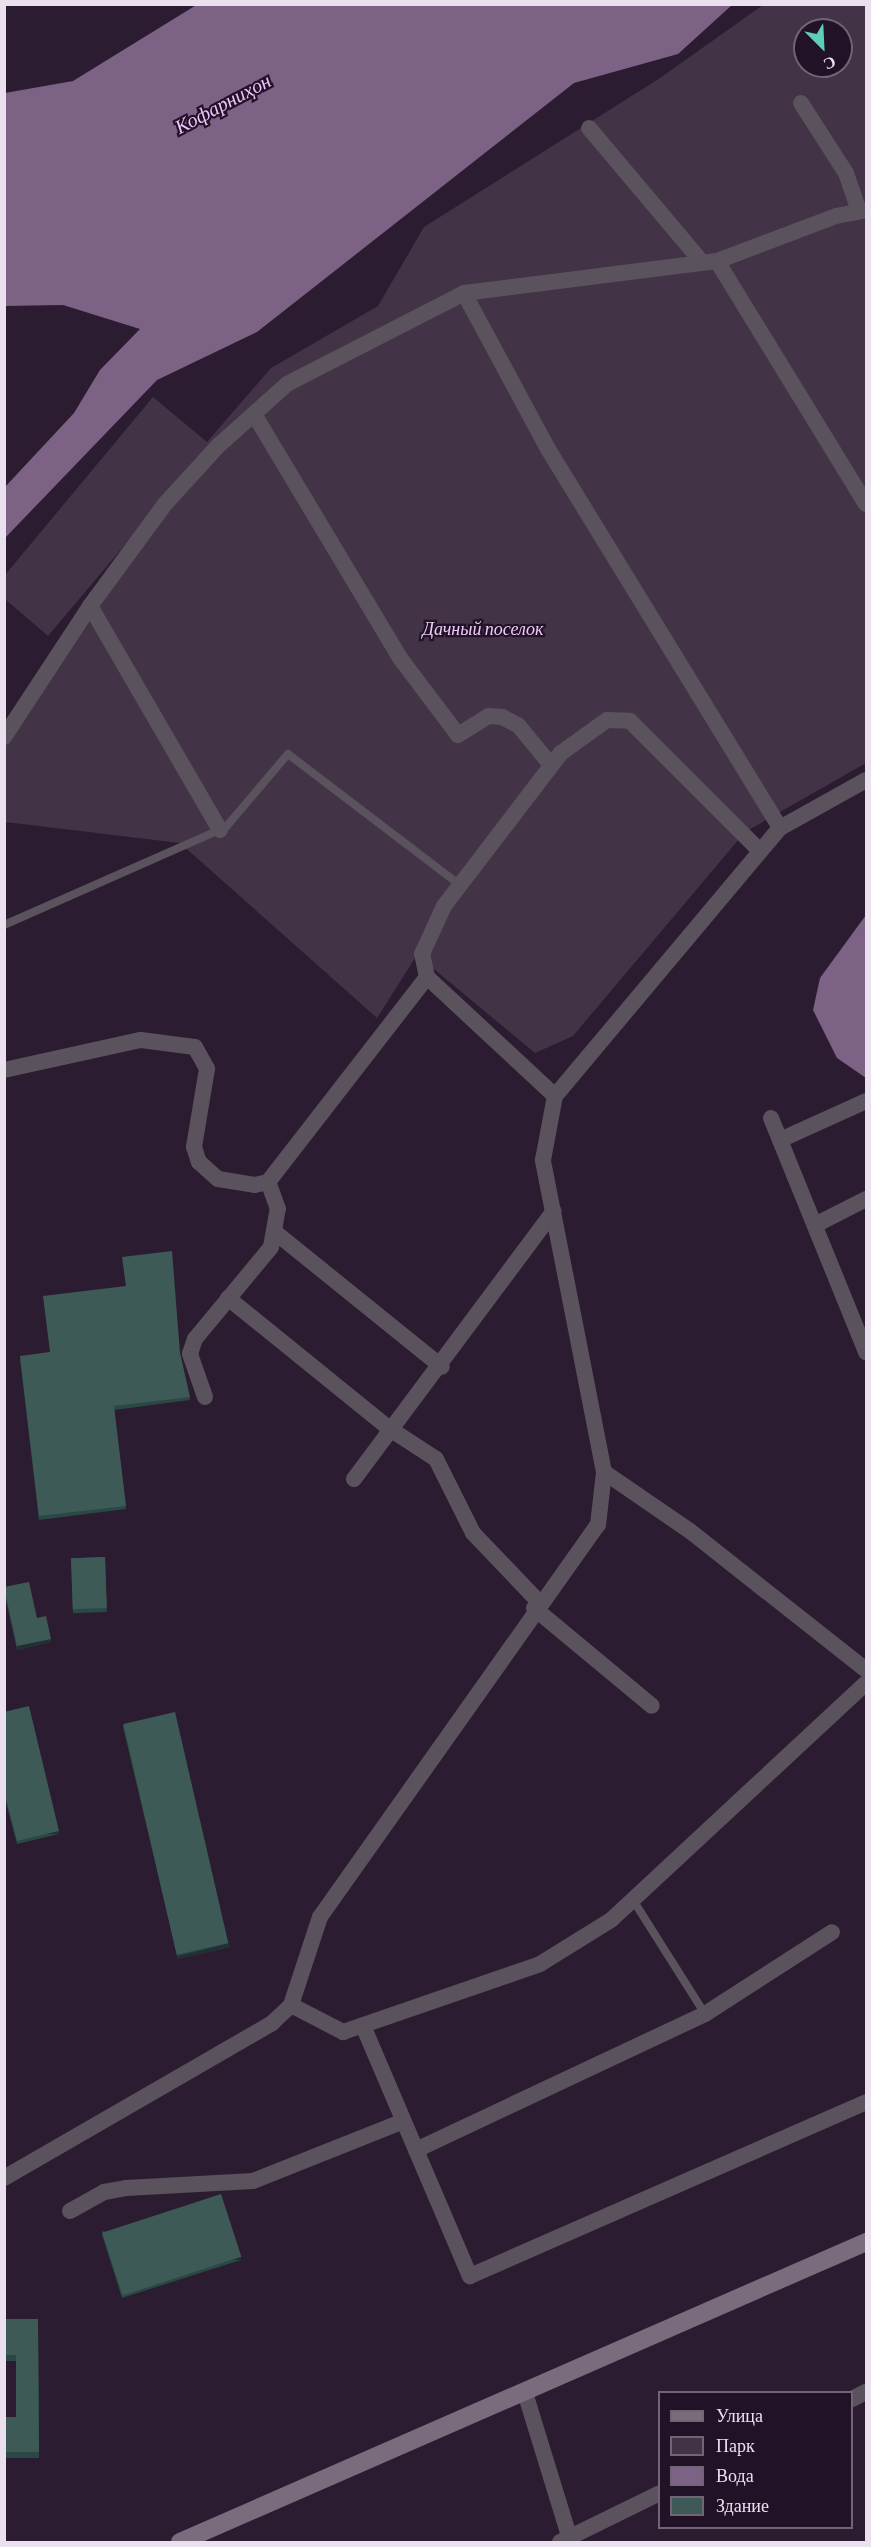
<!DOCTYPE html>
<meta charset="utf-8">
<style>
body{margin:0}
#map{position:relative;width:871px;height:2547px;overflow:hidden;background:#2c1c31;font-family:"Crimson Pro",serif}
div>[style]{position:absolute}
.green>*{inset:0;background:#423347}
.water>*{inset:0;background:#7c6284}
.service>*{height:8px;margin:-4px;padding:0 4px;transform-origin:4px;border-radius:4px;background:#5a525c}
.minor>*{height:16px;margin:-8px;padding:0 8px;transform-origin:8px;border-radius:8px;background:#5a525c}
.secondary>*{height:18px;margin:-9px;padding:0 9px;transform-origin:9px;border-radius:9px;background:#796c7d}
.wall>*{inset:0;background:#284944;transform-origin:0 0}
.shaded-wall>*{inset:0;background:#213035;transform-origin:0 0}
.building>*{inset:0;background:#3d5a56;transform-origin:0 0}
span{translate:-50% -50%;white-space:nowrap;text-align:center;line-height:1.15;-webkit-text-stroke:4.5px #221227;paint-order:stroke}
.park-label{font-size:18px;color:#edcaf8;font-style:italic}
.water-label{font-size:20px;color:#efc3fd;font-style:italic}
.frame{position:absolute;inset:0;border:6px solid #eae0ee;pointer-events:none}
.legend{position:absolute;left:658px;top:2391px;width:195px;height:138px;box-sizing:border-box;background:#221227;border:2px solid #726477;margin:0;padding:8px 10px;list-style:none;font-size:18px;color:#eae0ee}
.legend li{display:flex;align-items:center;gap:12px;height:30px}
.legend b{width:30px;border:2px solid #726477}
.north{position:absolute;left:793px;top:18px;width:60px;height:60px;box-sizing:border-box;background:#221227;border:2px solid #726477;border-radius:50%;rotate:156deg;font-size:16px;font-weight:700;line-height:24px;text-align:center;color:#eae0ee}
.north::after{content:'';display:block;margin:auto;width:21px;height:27px;background:#5dceb9;clip-path:polygon(50% 0,100% 100%,50% 72%,0 100%)}
</style>
<div id="map">
<div class="green">
<div style="clip-path:polygon(evenodd,763px 5px,866px 5px,866px 763px,745px 832px,573px 1036px,535px 1053px,417px 955px,377px 1018px,180px 843px,5px 822px,5px 723px,150px 515px,48px 636px,5px 599px,5px 575px,153px 397px,207px 442px,271px 368px,378px 306px,424px 227px,660px 78px,763px 5px,805px 30px,841px 30px,841px 66px,805px 66px,805px 30px)"></div>
</div>
<div class="water">
<div style="clip-path:polygon(198px 4px,732px 5px,678px 54px,574px 83px,257px 332px,157px 380px,5px 538px,5px 487px,74px 413px,100px 370px,140px 329px,63px 305px,5px 306px,5px 93px,73px 81px)"></div>
<div style="clip-path:polygon(866px 915px,866px 1078px,837px 1058px,813px 1010px,820px 978px)"></div>
</div>
<div class="service">
<div style="left:4px;top:925px;width:243px;rotate:-23.8deg"></div>
<div style="left:226px;top:827px;width:96px;rotate:-49.7deg"></div>
<div style="left:288px;top:754px;width:216px;rotate:37.3deg"></div>
<div style="left:633px;top:1900px;width:135px;rotate:57.7deg"></div>
</div>
<div class="minor">
<div style="left:801px;top:103px;width:83px;rotate:57.3deg"></div>
<div style="left:846px;top:173px;width:40px;rotate:71.1deg"></div>
<div style="left:589px;top:128px;width:174px;rotate:49.9deg"></div>
<div style="left:717px;top:261px;width:285px;rotate:58.5deg"></div>
<div style="left:464px;top:293px;width:177px;rotate:61.7deg"></div>
<div style="left:548px;top:449px;width:444px;rotate:58.5deg"></div>
<div style="left:254px;top:414px;width:284px;rotate:59.1deg"></div>
<div style="left:400px;top:658px;width:96px;rotate:53deg"></div>
<div style="left:458px;top:735px;width:36px;rotate:-32deg"></div>
<div style="left:489px;top:716px;width:13px;rotate:4deg"></div>
<div style="left:502px;top:717px;width:18px;rotate:27deg"></div>
<div style="left:518px;top:725px;width:52px;rotate:50.5deg"></div>
<div style="left:4px;top:737px;width:157px;rotate:-56.7deg"></div>
<div style="left:220px;top:830px;width:259px;rotate:-120.1deg"></div>
<div style="left:90px;top:606px;width:127px;rotate:-53.7deg"></div>
<div style="left:165px;top:504px;width:79px;rotate:-47.6deg"></div>
<div style="left:218px;top:446px;width:93px;rotate:-41.9deg"></div>
<div style="left:287px;top:384px;width:199px;rotate:-27.2deg"></div>
<div style="left:464px;top:293px;width:255px;rotate:-7.2deg"></div>
<div style="left:717px;top:261px;width:127px;rotate:-20.7deg"></div>
<div style="left:836px;top:216px;width:31px;rotate:-11deg"></div>
<div style="left:427px;top:977px;width:24px;rotate:-102deg"></div>
<div style="left:422px;top:954px;width:53px;rotate:-65.4deg"></div>
<div style="left:444px;top:906px;width:193px;rotate:-52.6deg"></div>
<div style="left:561px;top:753px;width:57px;rotate:-35.7deg"></div>
<div style="left:607px;top:720px;width:23px;rotate:2deg"></div>
<div style="left:630px;top:721px;width:184px;rotate:45deg"></div>
<div style="left:4px;top:1070px;width:140px;rotate:-12.4deg"></div>
<div style="left:141px;top:1040px;width:54px;rotate:7.4deg"></div>
<div style="left:195px;top:1047px;width:25px;rotate:61deg"></div>
<div style="left:207px;top:1069px;width:79px;rotate:99.5deg"></div>
<div style="left:194px;top:1147px;width:16px;rotate:72deg"></div>
<div style="left:199px;top:1162px;width:25px;rotate:42deg"></div>
<div style="left:218px;top:1179px;width:37px;rotate:9deg"></div>
<div style="left:255px;top:1185px;width:13px;rotate:-13deg"></div>
<div style="left:268px;top:1182px;width:259px;rotate:-52.2deg"></div>
<div style="left:427px;top:977px;width:175px;rotate:42.9deg"></div>
<div style="left:771px;top:1118px;width:253px;rotate:67.9deg"></div>
<div style="left:780px;top:1140px;width:94px;rotate:-24.4deg"></div>
<div style="left:815px;top:1225px;width:57px;rotate:-27deg"></div>
<div style="left:276px;top:1233px;width:213px;rotate:38.9deg"></div>
<div style="left:228px;top:1298px;width:208px;rotate:39deg"></div>
<div style="left:390px;top:1429px;width:55px;rotate:33.1deg"></div>
<div style="left:436px;top:1459px;width:83px;rotate:63.4deg"></div>
<div style="left:473px;top:1533px;width:95px;rotate:46.3deg"></div>
<div style="left:205px;top:1397px;width:46px;rotate:-109.2deg"></div>
<div style="left:190px;top:1354px;width:16px;rotate:-72deg"></div>
<div style="left:195px;top:1339px;width:119px;rotate:-50.4deg"></div>
<div style="left:271px;top:1247px;width:39px;rotate:-80deg"></div>
<div style="left:278px;top:1209px;width:29px;rotate:-110deg"></div>
<div style="left:604px;top:1472px;width:104px;rotate:34.5deg"></div>
<div style="left:690px;top:1531px;width:224px;rotate:38.3deg"></div>
<div style="left:354px;top:1479px;width:334px;rotate:-53.3deg"></div>
<div style="left:534px;top:1608px;width:153px;rotate:39.7deg"></div>
<div style="left:291px;top:2005px;width:59px;rotate:27.4deg"></div>
<div style="left:343px;top:2032px;width:208px;rotate:-19deg"></div>
<div style="left:540px;top:1964px;width:84px;rotate:-31.8deg"></div>
<div style="left:611px;top:1920px;width:348px;rotate:-42.9deg"></div>
<div style="left:364px;top:2028px;width:270px;rotate:66.9deg"></div>
<div style="left:470px;top:2276px;width:433px;rotate:-23.7deg"></div>
<div style="left:416px;top:2150px;width:319px;rotate:-25.2deg"></div>
<div style="left:705px;top:2014px;width:151px;rotate:-32.8deg"></div>
<div style="left:4px;top:2178px;width:310px;rotate:-30deg"></div>
<div style="left:272px;top:2023px;width:26px;rotate:-43deg"></div>
<div style="left:291px;top:2005px;width:93px;rotate:-71.8deg"></div>
<div style="left:320px;top:1917px;width:481px;rotate:-54.7deg"></div>
<div style="left:598px;top:1525px;width:53px;rotate:-83.5deg"></div>
<div style="left:604px;top:1472px;width:318px;rotate:-101.1deg"></div>
<div style="left:543px;top:1160px;width:65px;rotate:-79.4deg"></div>
<div style="left:555px;top:1096px;width:350px;rotate:-50deg"></div>
<div style="left:780px;top:828px;width:98px;rotate:-29.2deg"></div>
<div style="left:70px;top:2211px;width:39px;rotate:-29deg"></div>
<div style="left:104px;top:2192px;width:22px;rotate:-10deg"></div>
<div style="left:126px;top:2188px;width:127px;rotate:-3.2deg"></div>
<div style="left:253px;top:2181px;width:162px;rotate:-21.7deg"></div>
<div style="left:526px;top:2396px;width:153px;rotate:72.9deg"></div>
<div style="left:852px;top:2399px;width:16px;rotate:-27deg"></div>
<div style="left:560px;top:2542px;width:111px;rotate:-26.1deg"></div>
</div>
<div class="secondary">
<div style="left:180px;top:2542px;width:749px;rotate:-23.62deg"></div>
</div>
<div class="wall">
<div style="clip-path:polygon(50px 1352px,180px 1353px,190px 1400px,114px 1410px,126px 1509px,39px 1520px,20px 1359px)"></div>
<div style="left:105px;top:1557px;width:55px;height:34px;rotate:88deg"></div>
<div style="clip-path:polygon(4px 1587px,37px 1618px,51px 1642px,17px 1650px,4px 1591px)"></div>
<div style="clip-path:polygon(4px 1712px,59px 1834px,17px 1844px,4px 1795px)"></div>
<div style="clip-path:polygon(123px 1724px,230px 1947px,178px 1959px,123px 1727px)"></div>
<div style="clip-path:polygon(102px 2231px,241px 2260px,122px 2298px,102px 2235px)"></div>
<div style="clip-path:polygon(4px 2319px,38px 2319px,39px 2458px,4px 2458px,4px 2417px,16px 2417px,16px 2361px,4px 2361px)"></div>
</div>
<div class="shaded-wall">
<div style="clip-path:polygon(51px 1639px,51px 1642px,17px 1650px,17px 1646px)"></div>
<div style="left:59px;top:1831px;width:3px;height:43px;rotate:90deg"></div>
<div style="clip-path:polygon(230px 1943px,230px 1947px,178px 1959px,178px 1956px)"></div>
<div style="left:241px;top:2257px;width:3px;height:125px;rotate:90deg"></div>
</div>
<div class="building">
<div style="clip-path:polygon(172px 1251px,180px 1353px,190px 1397px,114px 1406px,126px 1506px,39px 1516px,20px 1356px,50px 1352px,43px 1296px,126px 1286px,122px 1257px)"></div>
<div style="left:105px;top:1557px;width:51px;height:34px;rotate:88deg"></div>
<div style="clip-path:polygon(29px 1582px,37px 1618px,46px 1616px,51px 1639px,17px 1646px,4px 1587px)"></div>
<div style="clip-path:polygon(29px 1706px,59px 1831px,17px 1841px,4px 1791px,4px 1712px)"></div>
<div style="left:175px;top:1712px;width:237px;height:53px;rotate:77deg"></div>
<div style="left:221px;top:2194px;width:66px;height:125px;rotate:72deg"></div>
<div style="clip-path:polygon(4px 2319px,38px 2319px,39px 2452px,4px 2452px,4px 2417px,16px 2417px,16px 2355px,4px 2355px)"></div>
</div>
<div class="park-label">
<span style="left:483px;top:629px">Дачный поселок</span>
</div>
<div class="water-label">
<span style="left:223px;top:104px;rotate:-28deg">Кофарниҳон</span>
</div>
<div class="frame"></div>
<ul class="legend">
<li><b style="height:8px;background:#796c7d"></b>Улица</li>
<li><b style="height:16px;background:#423347"></b>Парк</li>
<li><b style="height:16px;background:#7c6284"></b>Вода</li>
<li><b style="height:16px;background:#3d5a56"></b>Здание</li>
</ul>
<div class="north">С</div>
</div>
